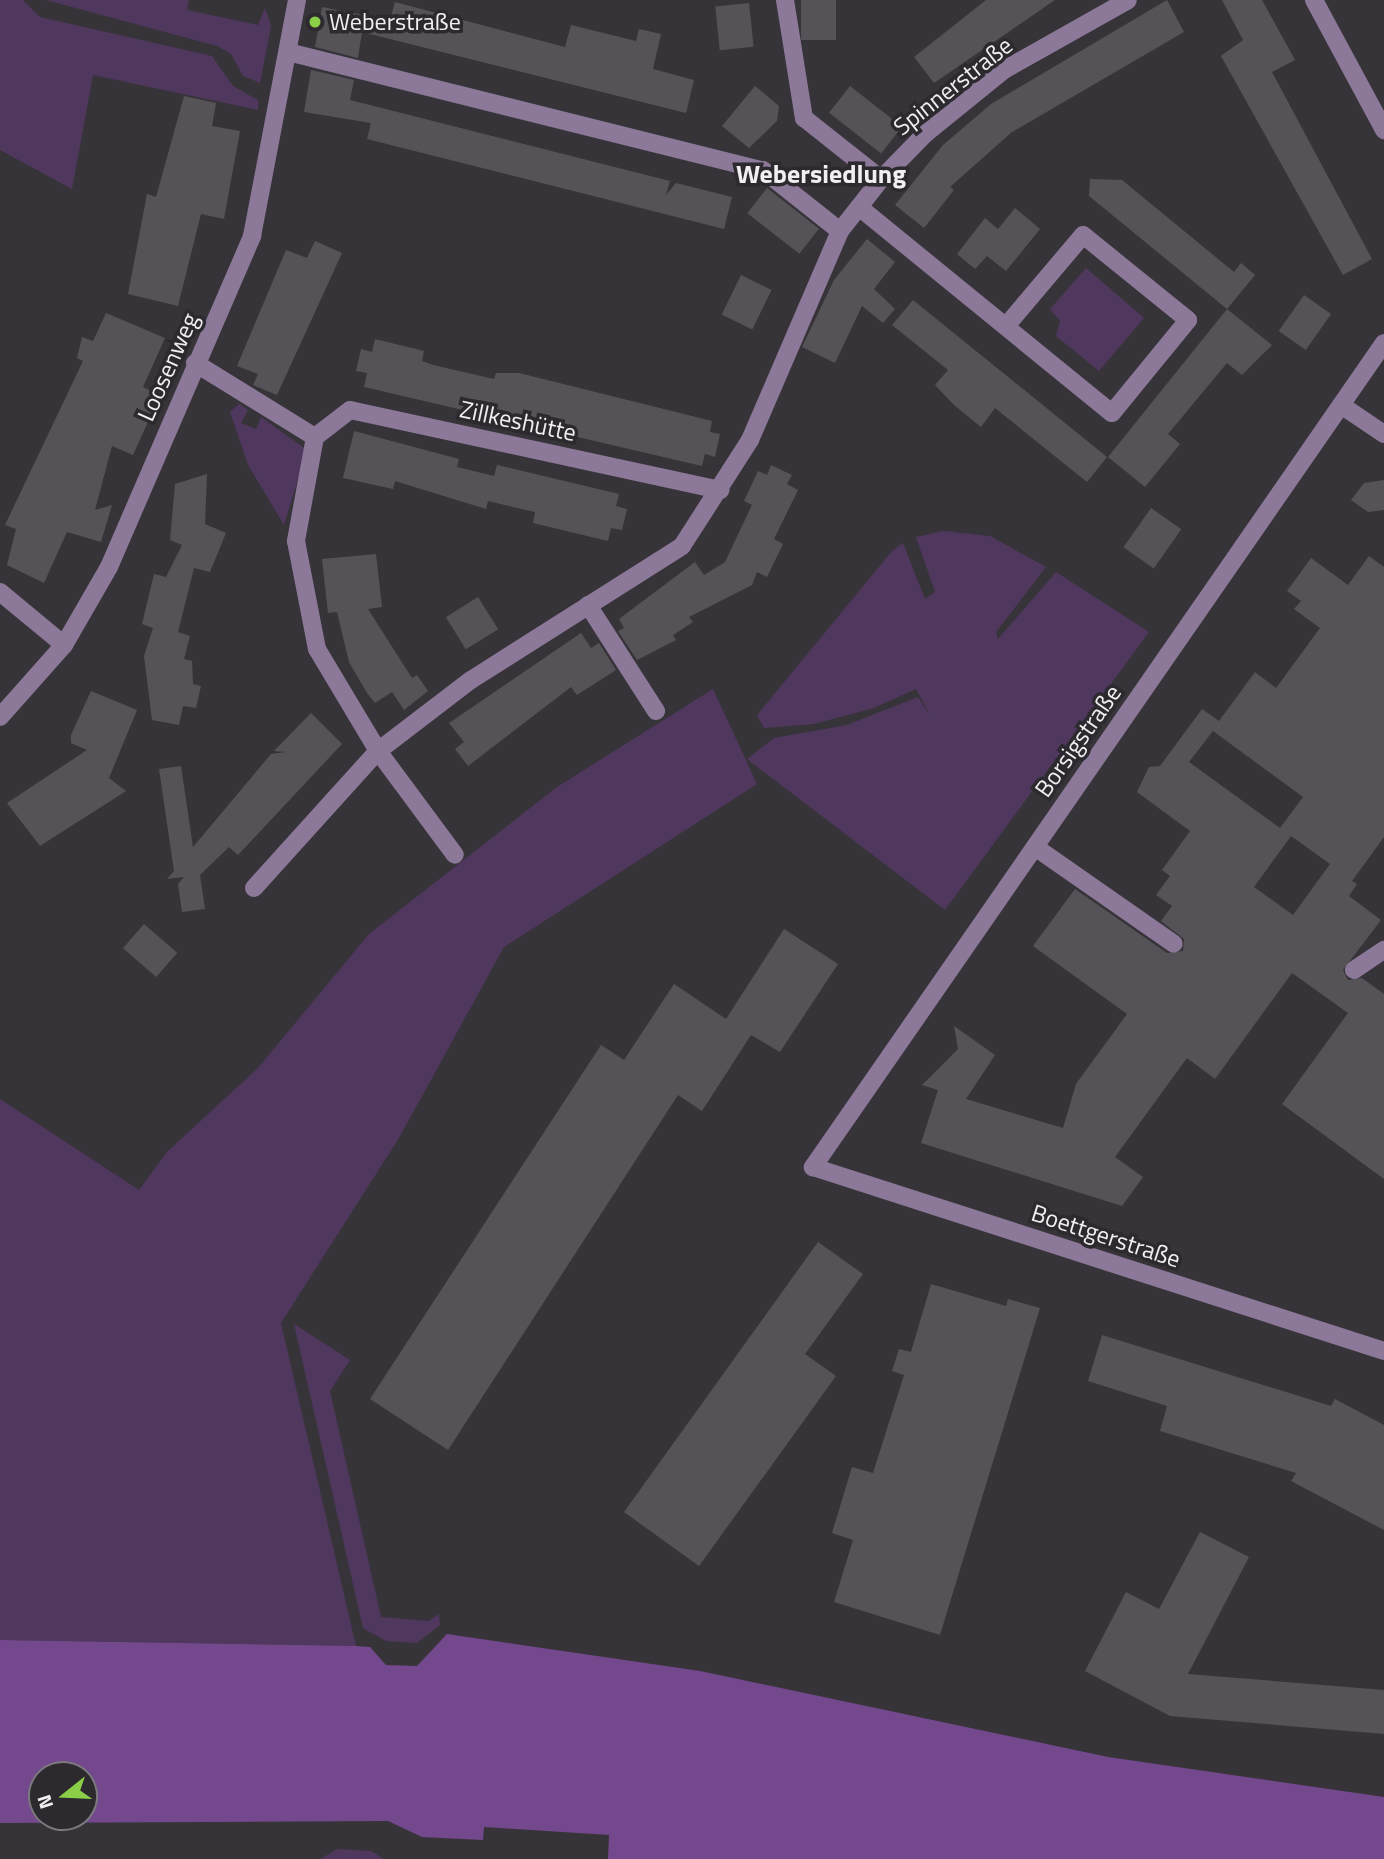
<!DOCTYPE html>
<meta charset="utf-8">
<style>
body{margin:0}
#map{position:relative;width:1384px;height:1859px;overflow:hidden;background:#373439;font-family:"Titillium Web",sans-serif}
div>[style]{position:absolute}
.green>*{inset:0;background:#4f375e}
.forest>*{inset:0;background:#74488d}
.building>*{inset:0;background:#565358;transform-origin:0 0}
.minor>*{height:18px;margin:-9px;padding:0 9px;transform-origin:9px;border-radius:9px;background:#8c7898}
.dots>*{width:19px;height:19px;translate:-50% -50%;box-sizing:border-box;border:4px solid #2d2a2f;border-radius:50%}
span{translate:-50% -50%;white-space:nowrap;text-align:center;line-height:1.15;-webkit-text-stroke:7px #2d2a2f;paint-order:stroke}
.poi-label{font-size:24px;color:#f1eff2}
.left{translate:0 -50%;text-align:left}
.street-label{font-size:24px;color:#f1eff2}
.neighbourhood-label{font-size:26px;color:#f1eff2;font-weight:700}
.north{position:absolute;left:28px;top:1761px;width:70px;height:70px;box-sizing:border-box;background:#2d2a2f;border:2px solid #7b797d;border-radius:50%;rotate:252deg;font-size:19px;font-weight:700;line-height:28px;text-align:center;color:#f1eff2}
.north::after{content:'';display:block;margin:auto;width:24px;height:32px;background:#8bce47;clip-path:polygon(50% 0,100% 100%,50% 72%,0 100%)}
</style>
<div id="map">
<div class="green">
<div style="clip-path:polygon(0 0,23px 0,40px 17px,212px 56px,233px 86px,258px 100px,258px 110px,93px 75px,72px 189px,0 150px)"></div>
<div style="clip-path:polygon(46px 0,189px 0,187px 10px,258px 25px,265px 8px,271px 26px,260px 83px,243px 76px,231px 54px,217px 46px)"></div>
<div style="clip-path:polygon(1086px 268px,1144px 318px,1099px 371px,1056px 336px,1060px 321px,1050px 309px)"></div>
<div style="clip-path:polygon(239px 404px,248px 410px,241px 423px,256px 429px,261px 417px,307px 450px,284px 525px,248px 465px,230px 412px)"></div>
<div style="clip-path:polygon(943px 531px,990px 536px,1046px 567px,996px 632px,998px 639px,1056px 572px,1149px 632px,945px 910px,747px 759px,774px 738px,847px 725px,918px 697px,930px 715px,916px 689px,874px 708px,814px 724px,764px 728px,757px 715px,892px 551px,903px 543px,925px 599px,935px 592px,916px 537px)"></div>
<div style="clip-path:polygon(713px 689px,757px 784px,504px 947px,399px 1138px,281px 1323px,356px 1646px,0 1640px,0 1099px,139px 1190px,167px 1152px,258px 1068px,369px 934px,557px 787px)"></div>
<div style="clip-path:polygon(294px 1324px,350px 1360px,330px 1391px,381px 1617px,429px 1621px,439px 1614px,440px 1625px,417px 1643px,386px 1641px,363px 1628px)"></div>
<div style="clip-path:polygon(338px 1849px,371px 1851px,384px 1859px,320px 1859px)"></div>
</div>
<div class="forest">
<div style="clip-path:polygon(evenodd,447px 1634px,700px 1671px,1108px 1757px,1384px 1797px,1384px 1859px,608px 1859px,609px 1835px,484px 1827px,483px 1840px,422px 1837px,388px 1821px,0 1823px,0 1640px,356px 1646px,370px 1647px,386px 1665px,417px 1666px,447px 1634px,42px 1775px,84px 1775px,84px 1817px,42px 1817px,42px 1775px)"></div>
</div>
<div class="building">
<div style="left:801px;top:0;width:35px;height:40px"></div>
<div style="clip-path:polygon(986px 0,1055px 0,934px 83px,914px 57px)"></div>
<div style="clip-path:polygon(1167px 0,1184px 32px,1012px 132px,950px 187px,954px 190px,924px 228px,895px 205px,943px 145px,991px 104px)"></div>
<div style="clip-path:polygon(1222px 0,1262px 0,1295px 60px,1272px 72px,1372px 259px,1343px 275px,1221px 56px,1243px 40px)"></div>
<div style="clip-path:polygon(395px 2px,565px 47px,571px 25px,636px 41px,639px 29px,661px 34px,653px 69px,694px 80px,686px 113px,362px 32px,358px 58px,315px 47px,322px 7px,390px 20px)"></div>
<div style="left:749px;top:3px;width:44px;height:34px;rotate:84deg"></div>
<div style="clip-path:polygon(311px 70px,354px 80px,350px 100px,670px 181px,666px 195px,676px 183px,732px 197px,724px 229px,367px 139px,371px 123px,304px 112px)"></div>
<div style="clip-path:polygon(755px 86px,779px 106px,777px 121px,749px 148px,722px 126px)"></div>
<div style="left:850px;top:86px;width:66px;height:34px;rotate:38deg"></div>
<div style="clip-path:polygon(184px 96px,216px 103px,212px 126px,240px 131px,224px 219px,201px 214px,178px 306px,128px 294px,147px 194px,156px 197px)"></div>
<div style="clip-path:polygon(1090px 179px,1122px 180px,1234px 272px,1241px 263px,1255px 275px,1227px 309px,1089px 196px)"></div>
<div style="left:767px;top:188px;width:66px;height:32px;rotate:38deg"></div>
<div style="clip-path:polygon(1015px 208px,1040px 229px,1006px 271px,987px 256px,975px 269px,957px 254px,985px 218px,998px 229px)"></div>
<div style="clip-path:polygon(867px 239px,895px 262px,874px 289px,895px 309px,883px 323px,862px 306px,835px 363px,802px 347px,834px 280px)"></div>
<div style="clip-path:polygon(315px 241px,342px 253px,277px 395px,253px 385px,258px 374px,237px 366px,286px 250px,307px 258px)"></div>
<div style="left:741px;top:275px;width:34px;height:44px;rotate:26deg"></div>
<div style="left:1304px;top:295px;width:33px;height:44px;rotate:35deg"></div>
<div style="clip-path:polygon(913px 300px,1107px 457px,1087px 482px,995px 408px,981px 427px,954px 405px,935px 385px,948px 370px,892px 325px)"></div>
<div style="clip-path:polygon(1227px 309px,1272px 345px,1242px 375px,1227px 363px,1168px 434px,1180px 444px,1145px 487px,1108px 457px)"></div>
<div style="clip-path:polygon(106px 313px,165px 338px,143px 387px,160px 395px,133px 455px,112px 446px,95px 510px,112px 505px,101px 542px,67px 532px,44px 583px,7px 565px,16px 529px,5px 525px,83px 361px,77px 358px,82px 337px,93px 341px)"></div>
<div style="clip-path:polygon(375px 339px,424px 351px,422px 361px,433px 365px,494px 379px,496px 373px,519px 373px,712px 421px,710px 432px,720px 434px,715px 457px,705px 454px,702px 466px,364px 387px,367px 373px,356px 371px,361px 349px,372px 352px)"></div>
<div style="clip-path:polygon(354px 431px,459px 459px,457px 467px,494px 476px,497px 465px,619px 494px,616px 506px,627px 509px,622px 530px,611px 528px,608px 541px,533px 523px,535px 512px,513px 507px,488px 501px,486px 509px,395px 481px,393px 489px,343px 478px)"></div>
<div style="clip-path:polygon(771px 465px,792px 475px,787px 484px,798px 490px,774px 539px,783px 544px,767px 577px,757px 572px,752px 585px,689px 617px,693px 622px,673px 635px,676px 640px,637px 660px,618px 631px,624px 628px,619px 619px,695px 562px,704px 575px,725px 562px,752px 505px,744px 501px,758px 471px,767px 475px)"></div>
<div style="clip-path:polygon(207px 474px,205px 524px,226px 533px,210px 572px,194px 568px,178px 632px,190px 636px,184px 659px,192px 661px,193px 684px,201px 686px,196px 708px,183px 706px,179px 725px,152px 720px,144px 656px,153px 628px,142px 624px,154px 574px,166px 577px,182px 545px,170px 540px,175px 484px)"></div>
<div style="clip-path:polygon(1384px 480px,1384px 510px,1368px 512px,1351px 500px,1364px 483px)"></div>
<div style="left:1151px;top:508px;width:37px;height:48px;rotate:35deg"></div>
<div style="clip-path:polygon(376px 554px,382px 607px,368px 609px,412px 678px,417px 675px,428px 691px,404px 710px,392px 692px,375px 703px,367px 693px,349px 662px,337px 612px,328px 613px,322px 559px)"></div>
<div style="clip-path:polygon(evenodd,1369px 556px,1384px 567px,1384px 837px,1352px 881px,1357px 884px,1349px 896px,1381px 920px,1343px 970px,1348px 980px,1362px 978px,1384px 994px,1384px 1179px,1282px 1104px,1348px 1013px,1292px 973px,1215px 1079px,1187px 1058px,1115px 1157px,1143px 1177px,1122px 1206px,921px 1143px,938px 1090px,922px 1085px,958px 1049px,954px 1026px,995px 1055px,966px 1099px,1063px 1128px,1076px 1084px,1127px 1014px,1033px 946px,1075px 889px,1167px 953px,1183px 951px,1184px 939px,1161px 921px,1172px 906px,1156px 895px,1170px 876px,1162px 870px,1190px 831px,1137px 792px,1149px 767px,1160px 766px,1202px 709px,1219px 721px,1255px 672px,1276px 688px,1320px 628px,1294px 609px,1301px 601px,1287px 591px,1311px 558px,1348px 585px,1369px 556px,1213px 731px,1303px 797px,1280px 828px,1330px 864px,1293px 915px,1254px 887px,1291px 836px,1189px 762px,1213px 731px)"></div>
<div style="left:478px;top:597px;width:38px;height:38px;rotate:58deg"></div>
<div style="clip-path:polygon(581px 633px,591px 648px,599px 643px,616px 670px,577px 695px,571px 687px,468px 766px,455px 749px,464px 742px,449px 723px)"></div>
<div style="clip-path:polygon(91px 691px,137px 710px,109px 778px,126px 791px,40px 846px,7px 803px,87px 750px,71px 743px,71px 735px)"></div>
<div style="clip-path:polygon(311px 713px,342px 744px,238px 855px,229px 847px,200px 875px,205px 909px,182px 912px,178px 884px,184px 877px,167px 879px,174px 871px,159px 769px,181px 766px,193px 847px,271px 754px,286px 752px,274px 751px)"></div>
<div style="left:144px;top:924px;width:44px;height:32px;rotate:41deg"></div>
<div style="clip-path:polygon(784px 929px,838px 964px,780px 1052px,751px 1035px,702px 1111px,678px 1095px,448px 1450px,370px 1399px,601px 1045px,624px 1060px,674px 984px,726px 1019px)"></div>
<div style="clip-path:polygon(818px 1242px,863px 1274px,805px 1354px,836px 1376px,699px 1566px,624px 1512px)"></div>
<div style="clip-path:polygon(931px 1284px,1006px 1306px,1008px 1299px,1040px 1308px,940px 1635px,834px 1602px,853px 1540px,832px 1533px,852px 1467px,873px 1473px,904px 1375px,892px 1371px,899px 1349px,911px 1352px)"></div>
<div style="clip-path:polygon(1102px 1335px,1331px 1406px,1335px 1399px,1384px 1425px,1384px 1530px,1291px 1481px,1296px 1473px,1160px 1431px,1167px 1406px,1088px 1381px)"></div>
<div style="clip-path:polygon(1200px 1532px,1249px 1557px,1188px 1674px,1384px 1690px,1384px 1734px,1170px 1716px,1085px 1671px,1126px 1592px,1159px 1609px)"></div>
</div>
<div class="minor">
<div style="left:785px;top:0;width:120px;rotate:80.9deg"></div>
<div style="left:804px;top:118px;width:98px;rotate:38.4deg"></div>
<div style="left:1314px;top:0;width:148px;rotate:61.7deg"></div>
<div style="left:288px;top:52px;width:489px;rotate:14deg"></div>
<div style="left:763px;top:170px;width:98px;rotate:38.4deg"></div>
<div style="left:859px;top:207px;width:326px;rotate:39.2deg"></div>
<div style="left:1112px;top:413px;width:120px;rotate:-50.7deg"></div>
<div style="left:1188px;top:320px;width:135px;rotate:-141deg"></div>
<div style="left:1083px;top:235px;width:119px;rotate:130.2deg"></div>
<div style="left:1384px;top:343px;width:1003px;rotate:124.72deg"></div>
<div style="left:813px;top:1167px;width:600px;rotate:17.86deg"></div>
<div style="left:195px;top:363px;width:141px;rotate:31.7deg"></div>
<div style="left:315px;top:437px;width:44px;rotate:-37.6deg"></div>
<div style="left:350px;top:410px;width:379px;rotate:12.2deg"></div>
<div style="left:1341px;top:405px;width:52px;rotate:34deg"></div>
<div style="left:315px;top:437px;width:106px;rotate:100.4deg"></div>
<div style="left:296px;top:541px;width:110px;rotate:79deg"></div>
<div style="left:317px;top:649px;width:119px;rotate:59.1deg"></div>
<div style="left:378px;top:751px;width:117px;rotate:-37.4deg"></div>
<div style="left:471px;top:680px;width:250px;rotate:-32.4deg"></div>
<div style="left:682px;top:546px;width:126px;rotate:-57.3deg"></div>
<div style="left:750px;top:440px;width:228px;rotate:-66.7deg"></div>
<div style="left:840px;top:231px;width:66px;rotate:-51.7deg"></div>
<div style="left:881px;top:179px;width:63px;rotate:-45.6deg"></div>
<div style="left:925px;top:134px;width:102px;rotate:-39deg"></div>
<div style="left:1004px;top:70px;width:142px;rotate:-29.4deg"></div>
<div style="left:0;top:592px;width:83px;rotate:39.6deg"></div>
<div style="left:588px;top:605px;width:126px;rotate:57.3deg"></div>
<div style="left:0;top:717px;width:96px;rotate:-48.4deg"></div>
<div style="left:64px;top:645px;width:90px;rotate:-60deg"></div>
<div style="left:109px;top:567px;width:361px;rotate:-66.6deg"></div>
<div style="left:252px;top:236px;width:240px;rotate:-79.2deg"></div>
<div style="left:1035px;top:847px;width:169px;rotate:34.9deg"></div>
<div style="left:254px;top:888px;width:185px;rotate:-47.9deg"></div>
<div style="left:378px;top:751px;width:129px;rotate:53.5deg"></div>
<div style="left:1354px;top:970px;width:36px;rotate:-34deg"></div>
</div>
<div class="dots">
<div style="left:315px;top:22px;background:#8bce47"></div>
</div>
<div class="poi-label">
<span class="left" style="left:329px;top:22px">Weberstraße</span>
</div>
<div class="street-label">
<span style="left:953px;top:86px;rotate:-38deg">Spinnerstraße</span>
<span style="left:168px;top:367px;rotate:-66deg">Loosenweg</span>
<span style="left:518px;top:421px;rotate:12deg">Zillkeshütte</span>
<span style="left:1078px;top:741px;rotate:-55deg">Borsigstraße</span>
<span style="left:1106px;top:1236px;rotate:18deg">Boettgerstraße</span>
</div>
<div class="neighbourhood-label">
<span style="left:821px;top:174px">Webersiedlung</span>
</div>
<div class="north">N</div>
</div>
